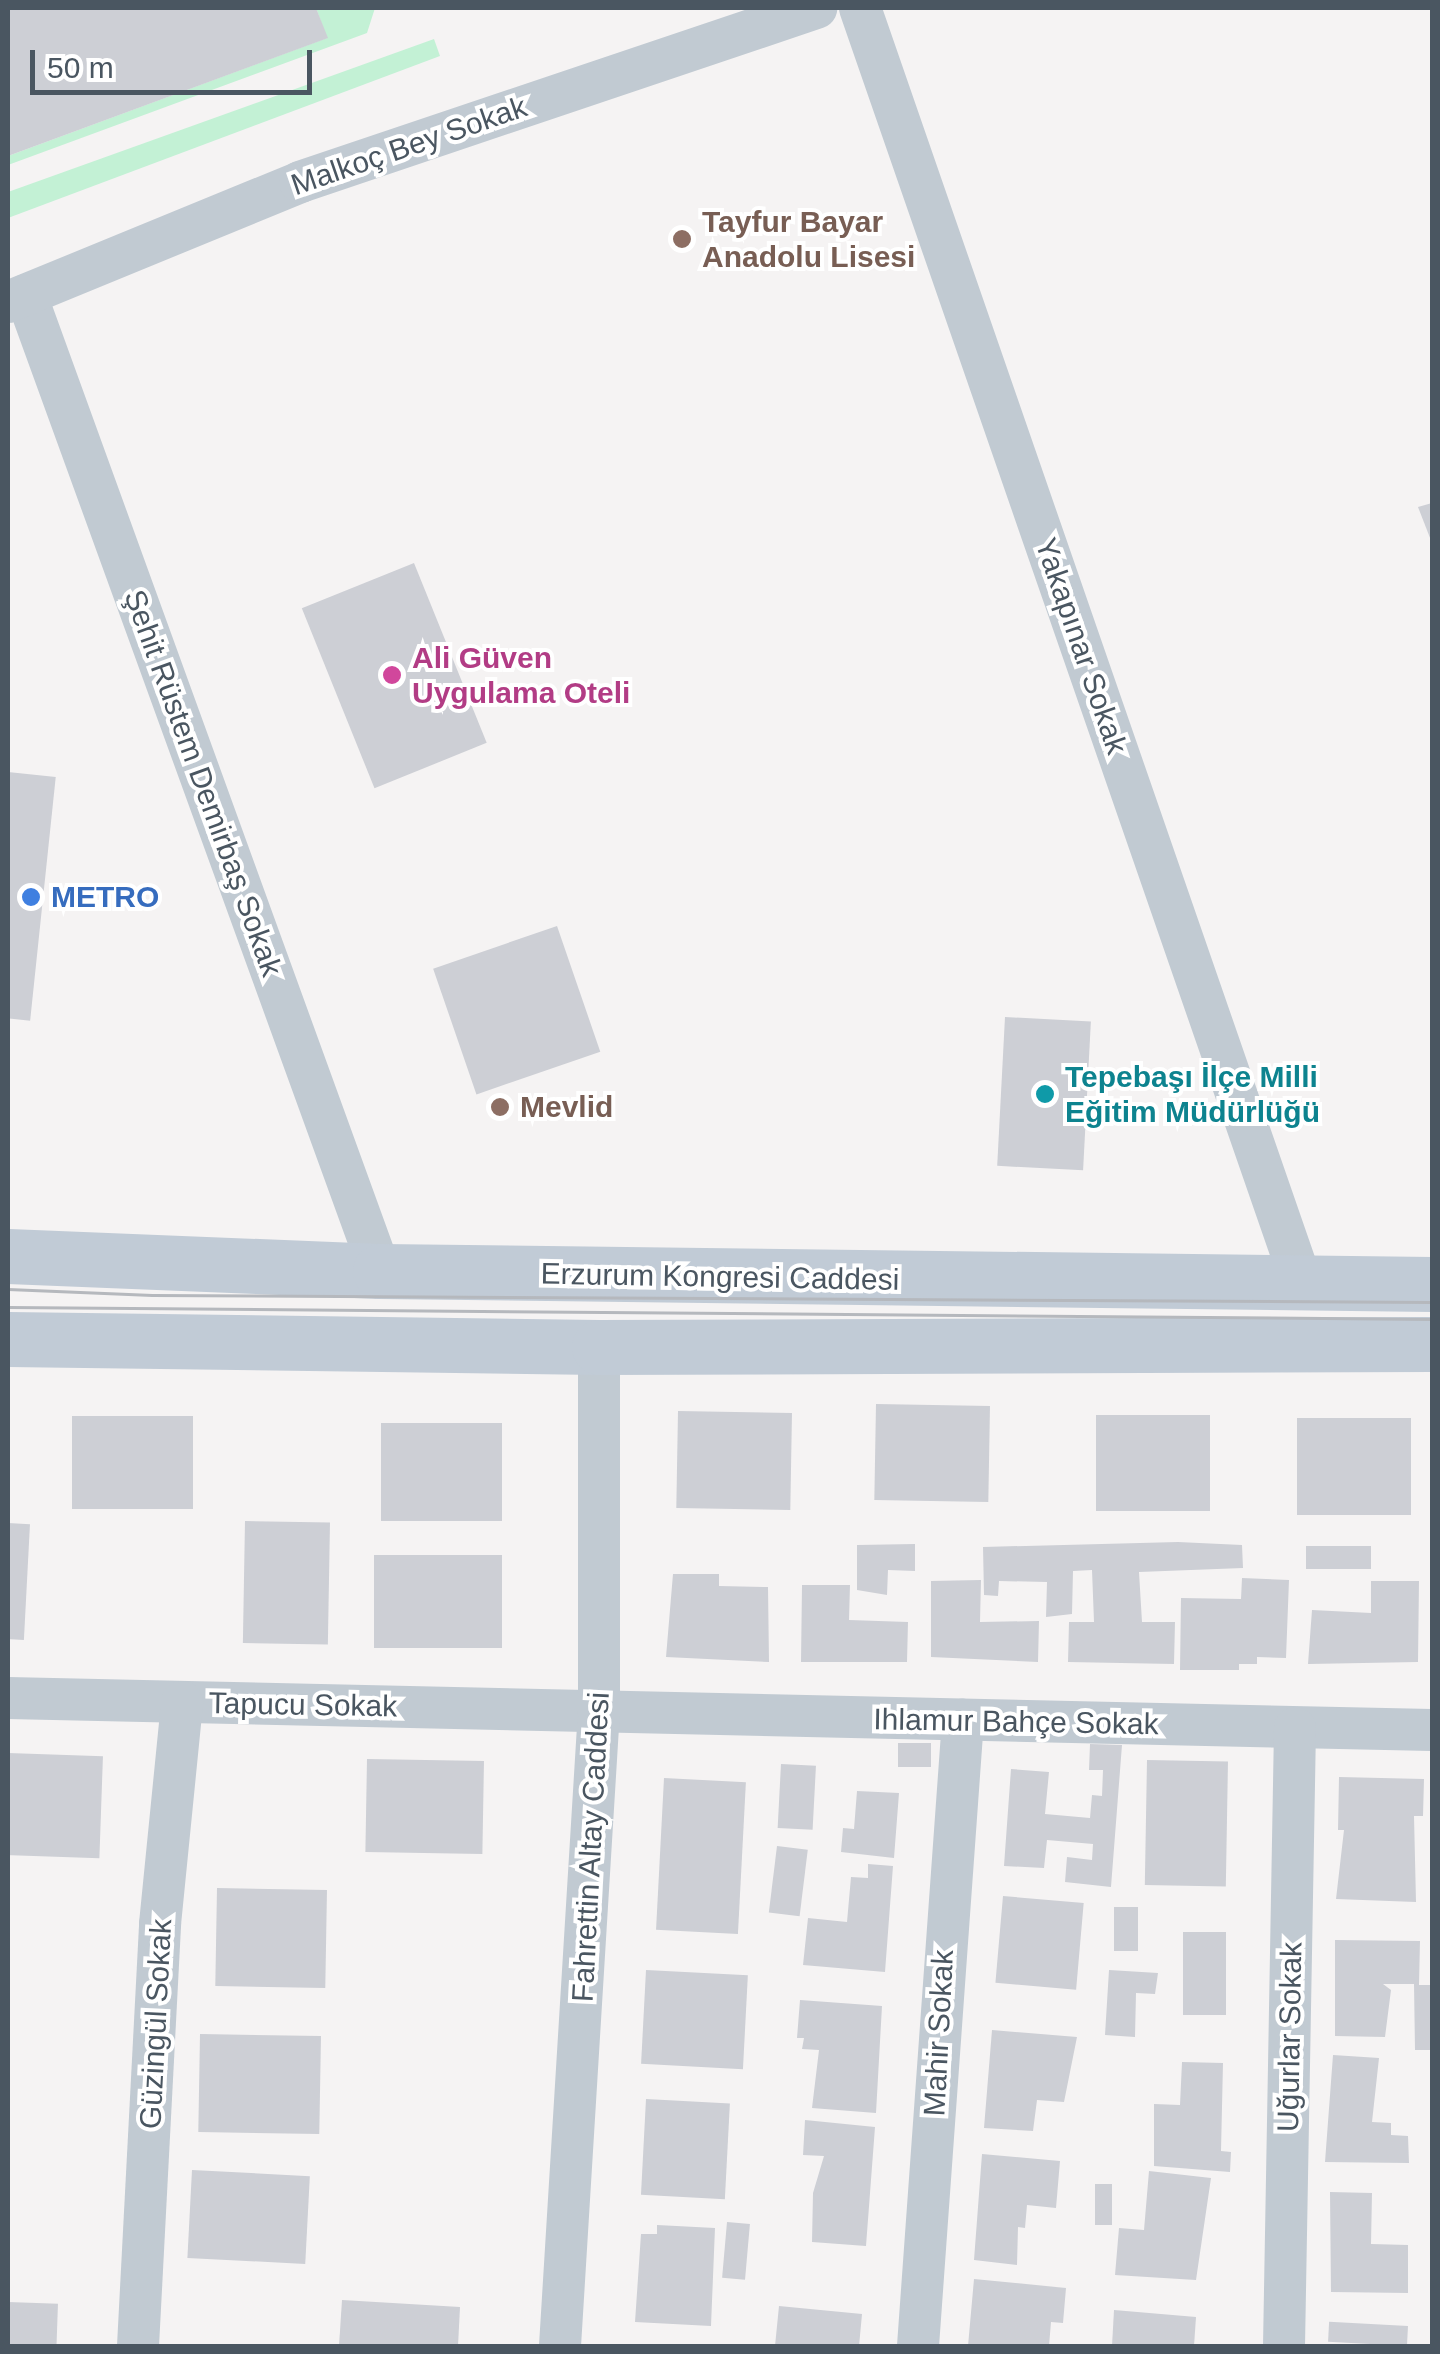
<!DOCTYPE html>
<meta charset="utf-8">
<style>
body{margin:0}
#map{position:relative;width:1440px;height:2354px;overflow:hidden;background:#f5f3f3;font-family:Arial,sans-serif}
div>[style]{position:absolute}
.green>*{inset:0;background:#c3f1d5}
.building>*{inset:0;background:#cdcfd5;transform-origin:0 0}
.street>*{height:42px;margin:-21px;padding:0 21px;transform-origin:21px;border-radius:21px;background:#c1cad2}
.secondary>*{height:55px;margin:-27.5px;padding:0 27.5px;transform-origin:27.5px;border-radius:27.5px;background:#c1cbd6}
.tram>*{height:2.5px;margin:-1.25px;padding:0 1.25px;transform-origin:1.25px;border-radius:1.25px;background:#b5b8bd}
.dots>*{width:28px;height:28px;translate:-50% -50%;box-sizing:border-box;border:5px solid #fff;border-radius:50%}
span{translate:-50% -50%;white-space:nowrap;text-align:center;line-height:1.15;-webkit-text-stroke:8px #fff;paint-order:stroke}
.street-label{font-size:30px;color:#4a5661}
.education-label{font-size:30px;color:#785e54;font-weight:700}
.left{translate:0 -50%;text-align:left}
.hotel-label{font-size:30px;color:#b23c85;font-weight:700}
.shop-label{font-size:30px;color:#366cbe;font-weight:700}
.culture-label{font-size:30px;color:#0d838f;font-weight:700}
.frame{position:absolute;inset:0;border:10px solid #4a5661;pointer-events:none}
.scale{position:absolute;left:30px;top:50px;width:282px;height:45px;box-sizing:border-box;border:5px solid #4a5661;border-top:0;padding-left:12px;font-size:30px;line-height:35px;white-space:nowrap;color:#4a5661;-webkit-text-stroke:8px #fff;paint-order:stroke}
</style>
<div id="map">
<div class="green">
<div style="clip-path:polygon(316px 8px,375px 8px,367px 33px,8px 165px,8px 156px,327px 38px)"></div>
<div style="clip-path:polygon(434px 39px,440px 56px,8px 218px,8px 192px)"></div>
</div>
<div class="building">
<div style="clip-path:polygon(8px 8px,316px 8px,328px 38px,8px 156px)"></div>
<div style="clip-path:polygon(1432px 503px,1432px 543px,1418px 507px)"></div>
<div style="left:414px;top:563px;width:194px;height:121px;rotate:68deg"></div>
<div style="left:8px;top:772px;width:48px;height:245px;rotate:6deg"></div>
<div style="left:557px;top:926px;width:133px;height:131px;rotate:71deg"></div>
<div style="left:1005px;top:1017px;width:86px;height:149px;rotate:3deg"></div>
<div style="left:876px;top:1404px;width:114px;height:96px;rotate:1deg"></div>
<div style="left:678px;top:1411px;width:114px;height:97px;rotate:1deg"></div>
<div style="left:1096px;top:1415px;width:114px;height:96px"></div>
<div style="left:72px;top:1416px;width:121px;height:93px"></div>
<div style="left:1411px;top:1418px;width:97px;height:114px;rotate:90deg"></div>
<div style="left:381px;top:1423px;width:121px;height:98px"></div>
<div style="left:245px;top:1521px;width:85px;height:122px;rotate:1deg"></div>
<div style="left:8px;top:1523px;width:22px;height:116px;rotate:3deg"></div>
<div style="clip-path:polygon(1178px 1542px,1242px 1545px,1243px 1568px,1139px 1572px,1142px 1622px,1175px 1622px,1174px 1664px,1068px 1662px,1069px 1622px,1094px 1622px,1092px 1570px,1073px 1571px,1072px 1614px,1046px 1617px,1047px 1582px,999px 1581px,998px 1596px,984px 1595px,983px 1547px)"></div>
<div style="clip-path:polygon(915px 1544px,915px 1571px,888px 1570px,887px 1595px,857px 1590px,857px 1545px)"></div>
<div style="left:1306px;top:1546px;width:65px;height:23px"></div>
<div style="left:374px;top:1555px;width:128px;height:93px"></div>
<div style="clip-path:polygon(673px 1574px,719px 1574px,719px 1586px,768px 1587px,769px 1662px,666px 1657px)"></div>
<div style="clip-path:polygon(1242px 1578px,1289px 1580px,1286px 1658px,1257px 1657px,1257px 1664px,1239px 1664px,1239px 1670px,1180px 1670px,1181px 1598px,1241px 1599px)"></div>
<div style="clip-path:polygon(981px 1580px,980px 1622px,1039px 1621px,1038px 1662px,931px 1657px,931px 1581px)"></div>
<div style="clip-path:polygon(1371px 1581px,1419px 1581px,1418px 1662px,1308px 1664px,1312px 1610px,1371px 1613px)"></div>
<div style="clip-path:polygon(802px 1585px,850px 1585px,849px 1620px,908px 1622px,907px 1662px,801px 1662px)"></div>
<div style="left:931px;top:1743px;width:24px;height:33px;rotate:90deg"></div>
<div style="clip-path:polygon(1090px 1744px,1122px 1745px,1111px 1887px,1065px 1882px,1067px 1857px,1092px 1860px,1093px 1844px,1047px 1840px,1044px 1868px,1004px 1866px,1011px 1769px,1049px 1772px,1045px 1814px,1090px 1818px,1092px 1795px,1102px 1796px,1103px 1770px,1089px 1770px)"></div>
<div style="left:8px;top:1753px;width:95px;height:102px;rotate:2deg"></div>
<div style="left:367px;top:1759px;width:117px;height:93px;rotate:1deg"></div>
<div style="left:1147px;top:1760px;width:81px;height:125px;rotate:1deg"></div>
<div style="left:781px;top:1764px;width:35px;height:64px;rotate:3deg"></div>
<div style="clip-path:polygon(1339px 1777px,1424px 1779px,1423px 1816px,1414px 1816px,1416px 1902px,1336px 1899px,1344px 1830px,1338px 1830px)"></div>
<div style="left:664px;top:1778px;width:82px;height:152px;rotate:3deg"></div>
<div style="clip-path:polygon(857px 1791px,899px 1793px,894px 1858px,841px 1852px,843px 1828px,854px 1829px)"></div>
<div style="left:777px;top:1846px;width:31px;height:67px;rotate:7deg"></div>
<div style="clip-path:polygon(868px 1864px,893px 1866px,885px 1972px,803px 1965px,808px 1918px,847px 1922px,851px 1877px,868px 1878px)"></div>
<div style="left:217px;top:1888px;width:110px;height:98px;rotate:1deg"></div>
<div style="left:1003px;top:1896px;width:81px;height:87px;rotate:5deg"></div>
<div style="left:1114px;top:1907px;width:24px;height:44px"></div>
<div style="left:1183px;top:1932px;width:43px;height:83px"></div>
<div style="clip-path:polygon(1335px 1940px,1420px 1941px,1419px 1985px,1432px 1985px,1432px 2050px,1415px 2050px,1414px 1984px,1383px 1984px,1391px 1990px,1385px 2037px,1335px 2036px)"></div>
<div style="left:646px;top:1970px;width:102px;height:94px;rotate:3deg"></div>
<div style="clip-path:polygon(1109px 1970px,1158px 1973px,1155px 1994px,1136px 1993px,1135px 2037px,1105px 2035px)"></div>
<div style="clip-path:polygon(800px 2000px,882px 2006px,876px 2113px,812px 2108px,819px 2050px,802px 2049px,804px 2038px,797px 2038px)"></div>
<div style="clip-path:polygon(992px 2030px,1077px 2037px,1064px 2102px,1037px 2100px,1033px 2131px,984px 2128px)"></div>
<div style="left:200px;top:2034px;width:121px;height:98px;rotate:1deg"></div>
<div style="clip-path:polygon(1333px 2055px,1379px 2058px,1372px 2122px,1391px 2123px,1391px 2135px,1408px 2136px,1409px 2163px,1325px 2162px)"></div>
<div style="clip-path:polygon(1182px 2062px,1223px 2063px,1221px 2151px,1231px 2152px,1230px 2172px,1154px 2166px,1154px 2104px,1180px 2105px)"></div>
<div style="left:646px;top:2099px;width:84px;height:96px;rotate:3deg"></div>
<div style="clip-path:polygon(805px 2120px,875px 2127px,866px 2246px,812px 2242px,813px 2193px,824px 2156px,803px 2155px)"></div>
<div style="clip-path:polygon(982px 2154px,1060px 2161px,1056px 2208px,1027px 2205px,1025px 2228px,1018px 2227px,1017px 2265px,974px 2260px)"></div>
<div style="left:192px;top:2170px;width:118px;height:88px;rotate:3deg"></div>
<div style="clip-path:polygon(1149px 2171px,1211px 2178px,1196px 2280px,1115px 2275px,1119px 2228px,1144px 2230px)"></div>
<div style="left:1095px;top:2184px;width:17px;height:41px"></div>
<div style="clip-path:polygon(1330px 2192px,1372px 2193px,1371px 2244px,1408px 2245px,1408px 2293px,1331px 2292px)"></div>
<div style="left:727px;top:2222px;width:23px;height:56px;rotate:5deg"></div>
<div style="clip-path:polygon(657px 2225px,715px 2228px,711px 2326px,635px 2322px,641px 2234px,657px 2234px)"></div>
<div style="clip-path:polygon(974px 2279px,1066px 2288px,1063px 2323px,1051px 2322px,1049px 2346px,968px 2346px)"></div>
<div style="clip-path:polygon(342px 2300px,460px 2307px,458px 2346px,339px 2346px)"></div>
<div style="left:8px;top:2302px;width:50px;height:44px;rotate:2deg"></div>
<div style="clip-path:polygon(779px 2306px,862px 2314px,859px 2346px,775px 2346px)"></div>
<div style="clip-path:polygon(1114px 2310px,1196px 2317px,1194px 2346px,1112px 2346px)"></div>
<div style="left:1408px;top:2326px;width:20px;height:79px;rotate:93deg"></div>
</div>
<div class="street">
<div style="left:860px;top:8px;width:1350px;rotate:70.89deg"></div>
<div style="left:26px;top:295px;width:1038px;rotate:70.06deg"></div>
<div style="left:8px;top:302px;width:316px;rotate:-22.3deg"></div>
<div style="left:300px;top:182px;width:545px;rotate:-18.63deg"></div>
<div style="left:8px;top:1698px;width:1424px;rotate:1.29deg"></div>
<div style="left:138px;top:2346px;width:423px;rotate:-87deg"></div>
<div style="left:160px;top:1924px;width:223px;rotate:-84.3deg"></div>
<div style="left:560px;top:2346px;width:636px;rotate:-86.49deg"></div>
<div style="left:599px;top:1711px;width:364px;rotate:-90deg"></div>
<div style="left:918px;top:2346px;width:628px;rotate:-85.89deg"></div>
<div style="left:1284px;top:2346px;width:618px;rotate:-88.98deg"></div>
</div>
<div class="secondary">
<div style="left:8px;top:1256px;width:372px;rotate:2.3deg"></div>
<div style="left:380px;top:1271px;width:1052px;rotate:0.71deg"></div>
<div style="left:8px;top:1339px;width:591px;rotate:0.78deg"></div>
<div style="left:599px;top:1347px;width:833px;rotate:-0.21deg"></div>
</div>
<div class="tram">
<div style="left:8px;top:1289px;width:144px;rotate:2.4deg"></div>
<div style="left:152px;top:1295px;width:1280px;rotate:0.31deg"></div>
<div style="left:8px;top:1307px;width:1424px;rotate:0.48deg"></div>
</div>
<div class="dots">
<div style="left:682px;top:239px;background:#8d6e63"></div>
<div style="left:392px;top:675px;background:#d1479c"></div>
<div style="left:31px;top:897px;background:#3f7fe0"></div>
<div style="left:1045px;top:1094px;background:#0f9aa8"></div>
<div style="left:500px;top:1107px;background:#8d6e63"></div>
</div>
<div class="street-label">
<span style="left:409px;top:146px;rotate:-19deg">Malkoç Bey Sokak</span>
<span style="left:1081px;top:646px;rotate:71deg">Yakapınar Sokak</span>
<span style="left:203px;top:783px;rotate:70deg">Şehit Rüstem Demirbaş Sokak</span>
<span style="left:720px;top:1277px;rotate:1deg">Erzurum Kongresi Caddesi</span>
<span style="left:303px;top:1705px;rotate:1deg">Tapucu Sokak</span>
<span style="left:1016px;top:1722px;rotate:1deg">Ihlamur Bahçe Sokak</span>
<span style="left:591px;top:1847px;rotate:-87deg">Fahrettin Altay Caddesi</span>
<span style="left:156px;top:2024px;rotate:-87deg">Güzingül Sokak</span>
<span style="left:939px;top:2033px;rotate:-87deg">Mahir Sokak</span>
<span style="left:1290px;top:2037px;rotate:-89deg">Uğurlar Sokak</span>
</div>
<div class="education-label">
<span class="left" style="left:702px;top:239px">Tayfur Bayar<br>Anadolu Lisesi</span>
<span class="left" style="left:520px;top:1107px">Mevlid</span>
</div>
<div class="hotel-label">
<span class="left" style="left:412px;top:675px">Ali Güven<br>Uygulama Oteli</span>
</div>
<div class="shop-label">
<span class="left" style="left:51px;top:897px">METRO</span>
</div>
<div class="culture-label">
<span class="left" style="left:1065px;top:1094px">Tepebaşı İlçe Milli<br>Eğitim Müdürlüğü</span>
</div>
<div class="frame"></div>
<div class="scale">50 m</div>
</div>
